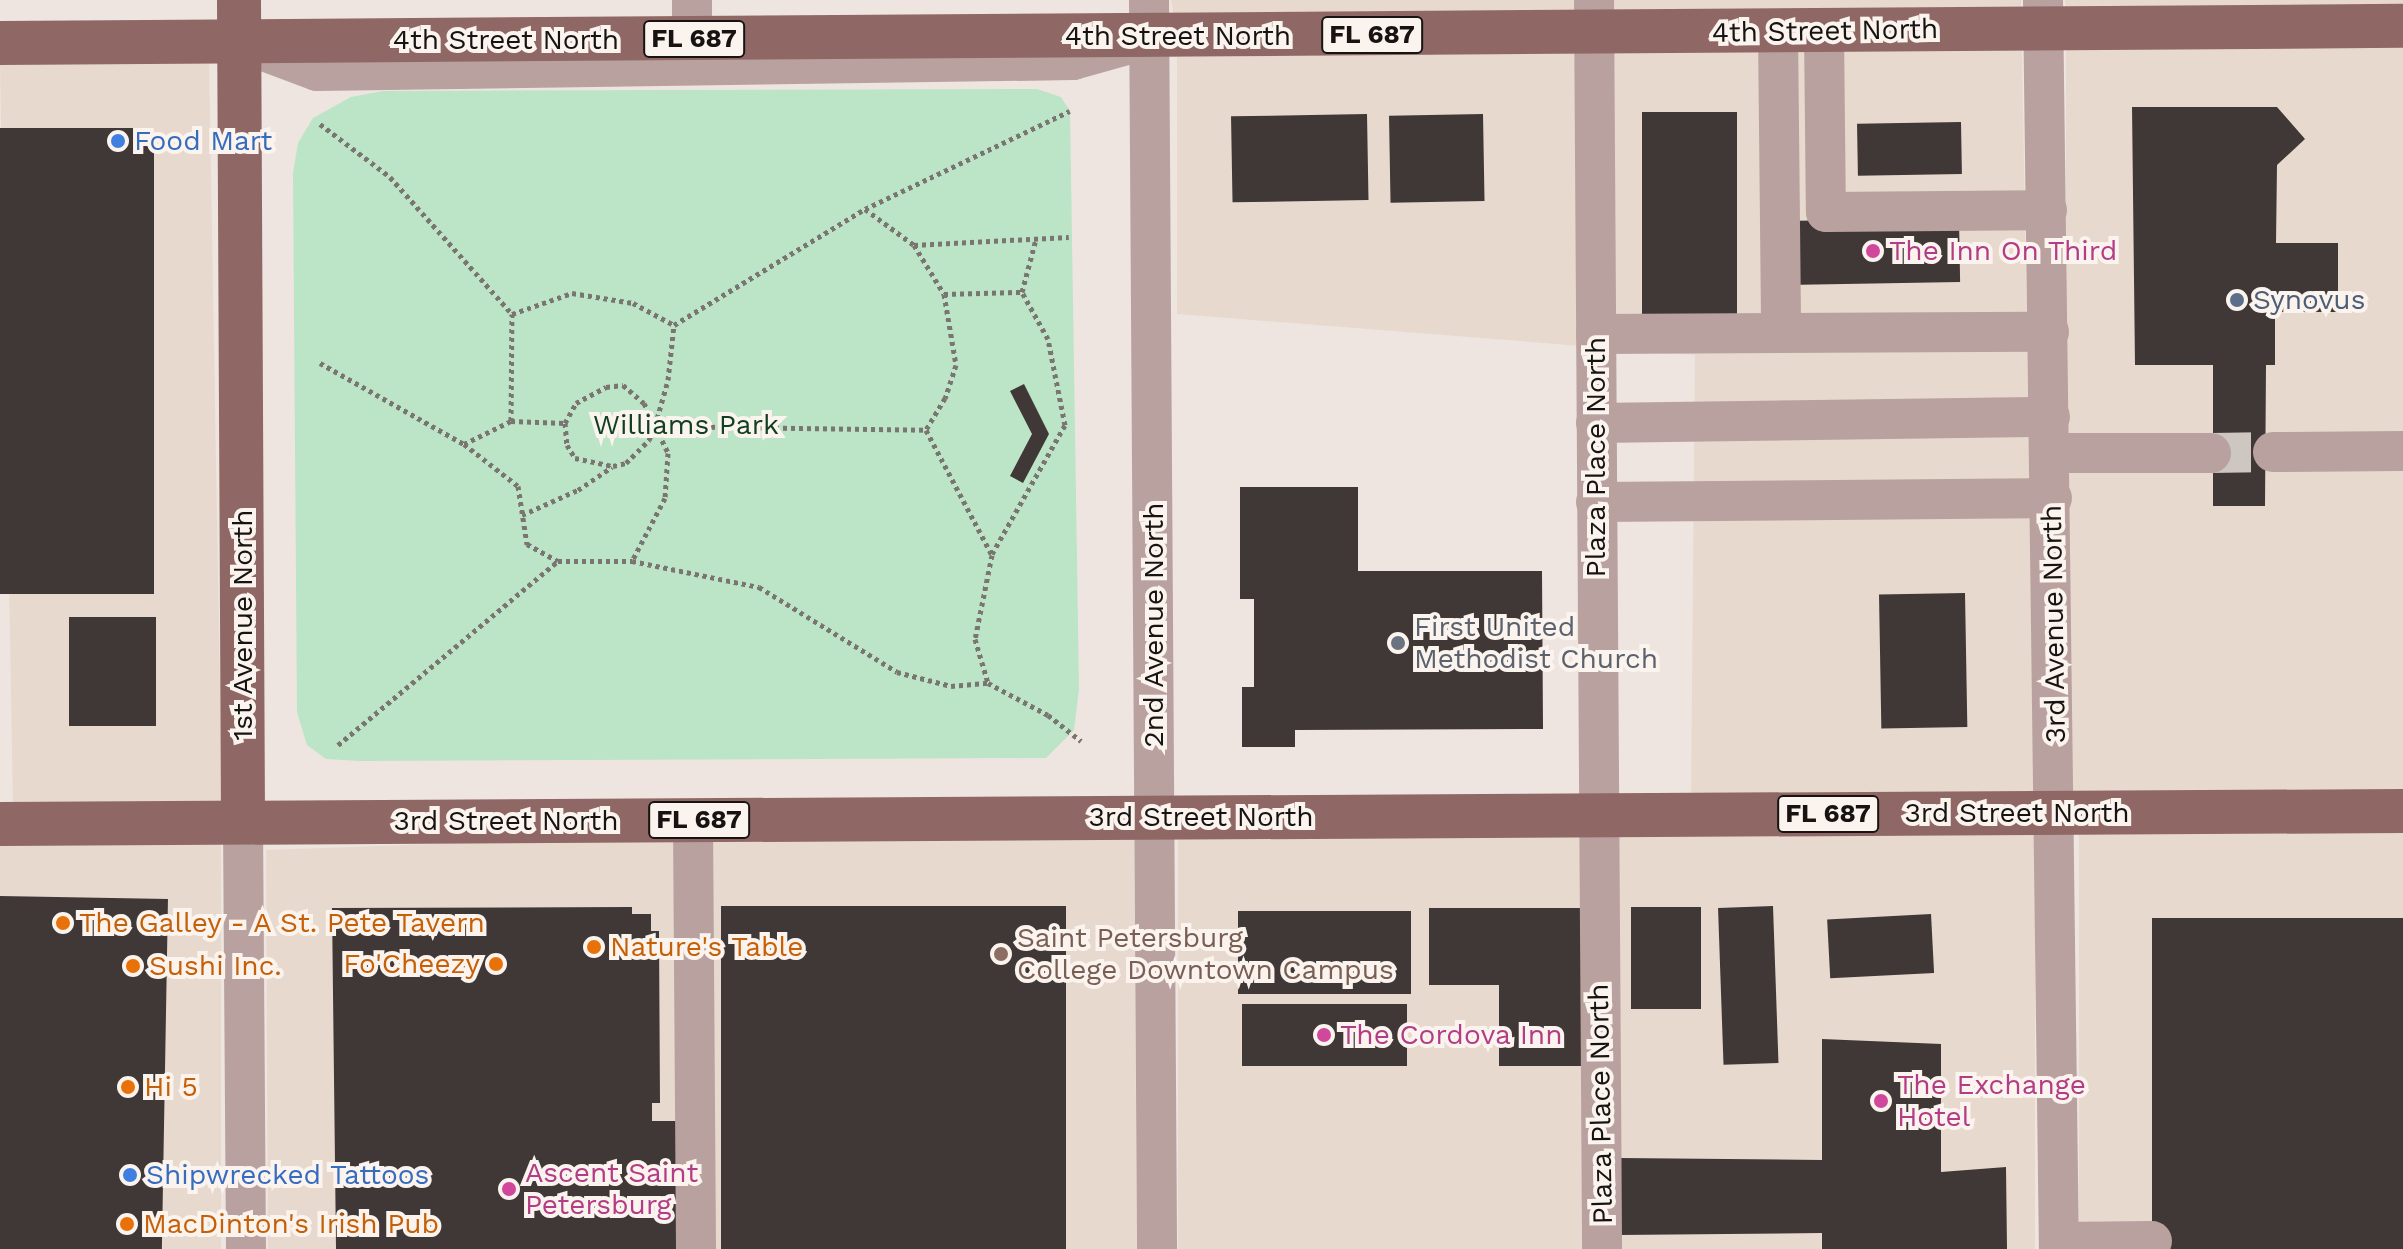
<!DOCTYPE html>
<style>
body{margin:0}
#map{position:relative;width:2403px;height:1249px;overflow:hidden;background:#eee5e0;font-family:"Work Sans",sans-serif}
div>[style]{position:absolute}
.built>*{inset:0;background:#e8d9ce;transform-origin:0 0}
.green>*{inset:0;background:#bce4c6}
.building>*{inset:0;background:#403836;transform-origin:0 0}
.minor-tunnel>*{height:40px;margin-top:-20px;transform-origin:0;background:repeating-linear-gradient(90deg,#cec6c1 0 40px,transparent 0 60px)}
.path>*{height:5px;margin-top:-2.5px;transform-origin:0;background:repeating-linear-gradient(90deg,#7b7572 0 4px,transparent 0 8px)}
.minor>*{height:40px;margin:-20px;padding:0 20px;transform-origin:20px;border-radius:20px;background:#b9a19f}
.major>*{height:44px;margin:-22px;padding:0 22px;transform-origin:22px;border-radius:22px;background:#8f6764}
.dots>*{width:22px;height:22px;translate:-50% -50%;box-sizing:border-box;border:4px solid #fbf3ed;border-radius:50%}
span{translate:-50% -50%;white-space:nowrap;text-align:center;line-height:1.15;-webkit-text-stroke:8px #fbf3ed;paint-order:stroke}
.shield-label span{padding:2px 6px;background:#fbf3ed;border:2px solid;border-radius:6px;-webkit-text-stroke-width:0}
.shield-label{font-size:26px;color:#161312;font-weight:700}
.street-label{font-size:28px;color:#161312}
.shop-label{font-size:28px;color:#366cbe}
.left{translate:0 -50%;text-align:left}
.hotel-label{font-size:28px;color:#b23c85}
.service-label{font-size:28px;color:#4e5e75}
.park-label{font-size:28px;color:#104022}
.worship-label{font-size:28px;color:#5b616d}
.food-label{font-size:28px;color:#c56008}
.right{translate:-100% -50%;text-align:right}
.education-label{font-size:28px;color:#785e54}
</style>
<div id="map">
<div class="built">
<div style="clip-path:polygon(1171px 0,2021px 0,2021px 10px,1174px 18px)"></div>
<div style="clip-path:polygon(2065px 0,2403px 0,2403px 6px,2066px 9px)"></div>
<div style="left:2403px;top:45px;width:746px;height:337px;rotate:90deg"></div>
<div style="clip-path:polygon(2022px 49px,2035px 793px,1691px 795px,1695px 355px,1177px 314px,1177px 57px)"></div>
<div style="left:209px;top:61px;width:742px;height:209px;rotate:89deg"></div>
<div style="left:2403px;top:830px;width:419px;height:324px;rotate:90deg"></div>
<div style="left:2035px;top:833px;width:416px;height:857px;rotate:90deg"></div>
<div style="clip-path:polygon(1134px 837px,1137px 1249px,268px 1249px,266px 850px,544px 840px)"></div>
<div style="left:221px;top:843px;width:406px;height:221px;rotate:90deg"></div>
</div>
<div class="green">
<div style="clip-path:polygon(1037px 89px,1061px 97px,1070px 111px,1079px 689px,1074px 730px,1046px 758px,360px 761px,326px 759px,307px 745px,297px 712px,293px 173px,298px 143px,313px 118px,351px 97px,383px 91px)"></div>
</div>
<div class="building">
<div style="clip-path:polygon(2132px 107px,2277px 107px,2305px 139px,2277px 165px,2276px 243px,2338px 243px,2338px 312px,2275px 312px,2275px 365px,2266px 365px,2265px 506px,2213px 506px,2213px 365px,2135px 365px)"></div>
<div style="left:1642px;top:112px;width:95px;height:204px"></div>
<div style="left:1367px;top:114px;width:86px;height:136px;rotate:89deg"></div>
<div style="left:1483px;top:114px;width:87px;height:94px;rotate:89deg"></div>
<div style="left:1961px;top:122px;width:52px;height:104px;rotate:89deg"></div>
<div style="left:0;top:128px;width:154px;height:466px"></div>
<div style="left:1959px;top:218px;width:64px;height:174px;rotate:89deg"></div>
<div style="clip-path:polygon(1024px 384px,1049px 434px,1023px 483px,1010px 476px,1032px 434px,1010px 391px)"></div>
<div style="clip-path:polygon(1240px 487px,1358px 487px,1358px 571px,1542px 571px,1543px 729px,1295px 730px,1295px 747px,1242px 747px,1242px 687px,1254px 687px,1254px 599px,1240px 599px)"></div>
<div style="left:1965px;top:593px;width:134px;height:86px;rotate:89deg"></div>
<div style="left:69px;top:617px;width:87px;height:109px"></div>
<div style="left:0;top:896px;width:168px;height:353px;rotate:1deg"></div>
<div style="left:1066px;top:906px;width:343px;height:345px;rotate:90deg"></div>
<div style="left:1773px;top:906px;width:157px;height:55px;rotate:88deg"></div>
<div style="clip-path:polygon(632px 907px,632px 914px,651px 914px,651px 931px,659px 931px,660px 1103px,652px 1103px,652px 1121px,682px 1121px,682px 1249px,336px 1249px,332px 908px)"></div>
<div style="left:1631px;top:907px;width:70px;height:102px"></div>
<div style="clip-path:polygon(1429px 908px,1581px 908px,1581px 1066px,1499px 1066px,1499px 985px,1429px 985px)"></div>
<div style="left:1238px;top:911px;width:173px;height:83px"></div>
<div style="left:1931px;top:914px;width:59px;height:104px;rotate:87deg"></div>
<div style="left:2152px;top:918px;width:251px;height:331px"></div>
<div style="left:1242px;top:1004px;width:165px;height:62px"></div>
<div style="clip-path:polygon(1822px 1039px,1941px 1044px,1941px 1172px,2006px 1167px,2007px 1249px,1822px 1249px,1822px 1233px,1618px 1235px,1620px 1158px,1822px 1160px)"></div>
</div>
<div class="minor-tunnel">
<div style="left:2211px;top:453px;width:62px;rotate:-0.9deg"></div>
</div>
<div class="path">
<div style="left:320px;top:124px;width:88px;rotate:37.1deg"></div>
<div style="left:390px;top:177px;width:183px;rotate:48.3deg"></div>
<div style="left:512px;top:314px;width:64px;rotate:-19.3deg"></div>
<div style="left:572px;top:293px;width:62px;rotate:9.3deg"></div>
<div style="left:633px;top:303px;width:47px;rotate:28.2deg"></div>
<div style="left:674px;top:325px;width:223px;rotate:-31.3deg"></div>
<div style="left:865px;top:209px;width:227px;rotate:-25.6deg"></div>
<div style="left:865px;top:209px;width:61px;rotate:36.3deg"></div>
<div style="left:914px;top:245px;width:57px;rotate:58.5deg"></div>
<div style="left:944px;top:294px;width:72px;rotate:80.4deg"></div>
<div style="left:956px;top:365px;width:35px;rotate:108deg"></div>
<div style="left:945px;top:398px;width:37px;rotate:121deg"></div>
<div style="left:926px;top:430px;width:141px;rotate:62.2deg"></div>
<div style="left:992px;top:555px;width:86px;rotate:101.4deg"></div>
<div style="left:975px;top:639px;width:46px;rotate:73.5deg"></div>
<div style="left:914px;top:245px;width:155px;rotate:-3deg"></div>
<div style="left:944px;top:294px;width:78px;rotate:-1.5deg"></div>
<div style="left:1022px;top:292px;width:55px;rotate:-75.2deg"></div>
<div style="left:320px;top:363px;width:165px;rotate:29.4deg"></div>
<div style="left:464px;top:444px;width:68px;rotate:37.9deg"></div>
<div style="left:518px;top:486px;width:59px;rotate:81.2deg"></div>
<div style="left:527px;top:544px;width:35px;rotate:29deg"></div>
<div style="left:511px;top:421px;width:107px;rotate:-89.5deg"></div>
<div style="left:565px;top:423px;width:23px;rotate:-61deg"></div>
<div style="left:576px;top:403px;width:34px;rotate:-28deg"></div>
<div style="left:606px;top:387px;width:17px;rotate:-7deg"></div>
<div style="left:623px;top:385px;width:28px;rotate:41deg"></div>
<div style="left:644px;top:403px;width:25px;rotate:64deg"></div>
<div style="left:655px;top:426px;width:30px;rotate:64deg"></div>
<div style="left:668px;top:453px;width:45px;rotate:93.8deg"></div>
<div style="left:665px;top:498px;width:71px;rotate:117.6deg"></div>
<div style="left:655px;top:426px;width:271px;rotate:0.8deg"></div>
<div style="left:464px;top:444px;width:52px;rotate:-26.1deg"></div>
<div style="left:511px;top:421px;width:54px;rotate:2.1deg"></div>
<div style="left:565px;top:423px;width:22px;rotate:85deg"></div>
<div style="left:567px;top:445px;width:15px;rotate:58deg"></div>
<div style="left:575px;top:458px;width:39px;rotate:12deg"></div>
<div style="left:613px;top:466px;width:13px;rotate:-13deg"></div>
<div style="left:626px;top:463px;width:33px;rotate:-45deg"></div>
<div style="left:649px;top:440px;width:15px;rotate:-67deg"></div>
<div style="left:655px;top:426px;width:48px;rotate:-74.2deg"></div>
<div style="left:668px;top:380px;width:55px;rotate:-83.8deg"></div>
<div style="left:522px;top:515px;width:61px;rotate:-24.1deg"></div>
<div style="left:578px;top:490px;width:41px;rotate:-34.1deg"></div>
<div style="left:992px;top:554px;width:148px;rotate:-60.5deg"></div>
<div style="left:1065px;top:425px;width:88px;rotate:-101.2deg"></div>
<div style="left:1048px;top:339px;width:54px;rotate:-119deg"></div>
<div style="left:338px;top:745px;width:287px;rotate:-39.9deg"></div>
<div style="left:558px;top:561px;width:74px"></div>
<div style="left:632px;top:561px;width:130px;rotate:11.6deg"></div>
<div style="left:759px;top:587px;width:162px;rotate:31.6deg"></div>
<div style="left:897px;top:672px;width:56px;rotate:14.5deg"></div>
<div style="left:951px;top:686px;width:37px;rotate:-5deg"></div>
<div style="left:988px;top:683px;width:68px;rotate:28.1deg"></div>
<div style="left:1048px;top:715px;width:42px;rotate:38.2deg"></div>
</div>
<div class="minor">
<div style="left:692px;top:0;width:39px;rotate:90deg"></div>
<div style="left:1149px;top:0;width:1249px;rotate:89.63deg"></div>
<div style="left:1594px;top:0;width:1249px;rotate:89.63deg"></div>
<div style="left:2043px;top:0;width:1249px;rotate:89.27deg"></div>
<div style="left:1824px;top:31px;width:181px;rotate:89.4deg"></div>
<div style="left:1826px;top:212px;width:221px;rotate:-0.5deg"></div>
<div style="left:1778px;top:32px;width:301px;rotate:89.4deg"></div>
<div style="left:245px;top:44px;width:77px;rotate:20.6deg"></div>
<div style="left:317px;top:71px;width:756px;rotate:-0.83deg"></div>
<div style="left:1073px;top:60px;width:63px;rotate:-15.6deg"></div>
<div style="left:1596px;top:334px;width:453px;rotate:-0.3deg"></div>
<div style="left:1596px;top:423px;width:454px;rotate:-0.8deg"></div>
<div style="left:2273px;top:452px;width:130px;rotate:-0.4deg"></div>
<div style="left:2051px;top:453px;width:160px"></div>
<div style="left:1596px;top:502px;width:456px;rotate:-0.5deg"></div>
<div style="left:693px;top:820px;width:429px;rotate:89.6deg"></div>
<div style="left:243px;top:822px;width:427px;rotate:89.6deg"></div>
<div style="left:2059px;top:1242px;width:93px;rotate:-0.6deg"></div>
</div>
<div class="major">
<div style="left:239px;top:0;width:822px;rotate:89.72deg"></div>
<div style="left:0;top:43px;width:2403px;rotate:-0.41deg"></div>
<div style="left:0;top:824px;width:2403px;rotate:-0.31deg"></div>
</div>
<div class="dots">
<div style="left:118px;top:141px;background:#3f7fe0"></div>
<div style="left:1873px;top:251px;background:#d1479c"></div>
<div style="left:2237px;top:300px;background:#5c6f8a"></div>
<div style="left:1398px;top:643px;background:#6b7280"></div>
<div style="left:63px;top:923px;background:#e8710a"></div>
<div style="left:594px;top:947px;background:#e8710a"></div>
<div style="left:1001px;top:954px;background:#8d6e63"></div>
<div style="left:496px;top:964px;background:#e8710a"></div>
<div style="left:133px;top:966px;background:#e8710a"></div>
<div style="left:1324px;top:1035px;background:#d1479c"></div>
<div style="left:128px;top:1087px;background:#e8710a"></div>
<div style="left:1881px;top:1101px;background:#d1479c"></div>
<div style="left:130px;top:1175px;background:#3f7fe0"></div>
<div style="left:509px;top:1189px;background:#d1479c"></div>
<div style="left:127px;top:1224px;background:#e8710a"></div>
</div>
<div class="shield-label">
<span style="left:1372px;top:35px">FL 687</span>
<span style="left:694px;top:39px">FL 687</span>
<span style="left:1828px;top:814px">FL 687</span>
<span style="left:699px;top:820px">FL 687</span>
</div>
<div class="street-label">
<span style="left:1825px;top:31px;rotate:-1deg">4th Street North</span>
<span style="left:1178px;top:36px">4th Street North</span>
<span style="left:506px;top:40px">4th Street North</span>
<span style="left:1596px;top:457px;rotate:-90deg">Plaza Place North</span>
<span style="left:2054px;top:624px;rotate:-91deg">3rd Avenue North</span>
<span style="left:243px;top:625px;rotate:-90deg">1st Avenue North</span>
<span style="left:1154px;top:625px;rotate:-90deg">2nd Avenue North</span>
<span style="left:2017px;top:813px">3rd Street North</span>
<span style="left:1201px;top:817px">3rd Street North</span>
<span style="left:506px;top:821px">3rd Street North</span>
<span style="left:1601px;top:1104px;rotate:-91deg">Plaza Place North</span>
</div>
<div class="shop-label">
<span class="left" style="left:134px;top:141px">Food Mart</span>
<span class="left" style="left:146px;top:1175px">Shipwrecked Tattoos</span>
</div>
<div class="hotel-label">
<span class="left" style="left:1889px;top:251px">The Inn On Third</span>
<span class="left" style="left:1340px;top:1035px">The Cordova Inn</span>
<span class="left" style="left:1897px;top:1101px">The Exchange<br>Hotel</span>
<span class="left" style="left:525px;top:1189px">Ascent Saint<br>Petersburg</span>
</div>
<div class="service-label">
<span class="left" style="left:2253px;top:300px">Synovus</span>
</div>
<div class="park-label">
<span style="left:686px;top:425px">Williams Park</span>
</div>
<div class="worship-label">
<span class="left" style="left:1414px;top:643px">First United<br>Methodist Church</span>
</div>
<div class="food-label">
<span class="left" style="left:79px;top:923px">The Galley - A St. Pete Tavern</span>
<span class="left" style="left:610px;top:947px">Nature's Table</span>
<span class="right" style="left:480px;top:964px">Fo'Cheezy</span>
<span class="left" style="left:149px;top:966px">Sushi Inc.</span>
<span class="left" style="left:144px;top:1087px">Hi 5</span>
<span class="left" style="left:143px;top:1224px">MacDinton's Irish Pub</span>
</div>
<div class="education-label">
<span class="left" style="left:1017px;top:954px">Saint Petersburg<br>College Downtown Campus</span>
</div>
</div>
